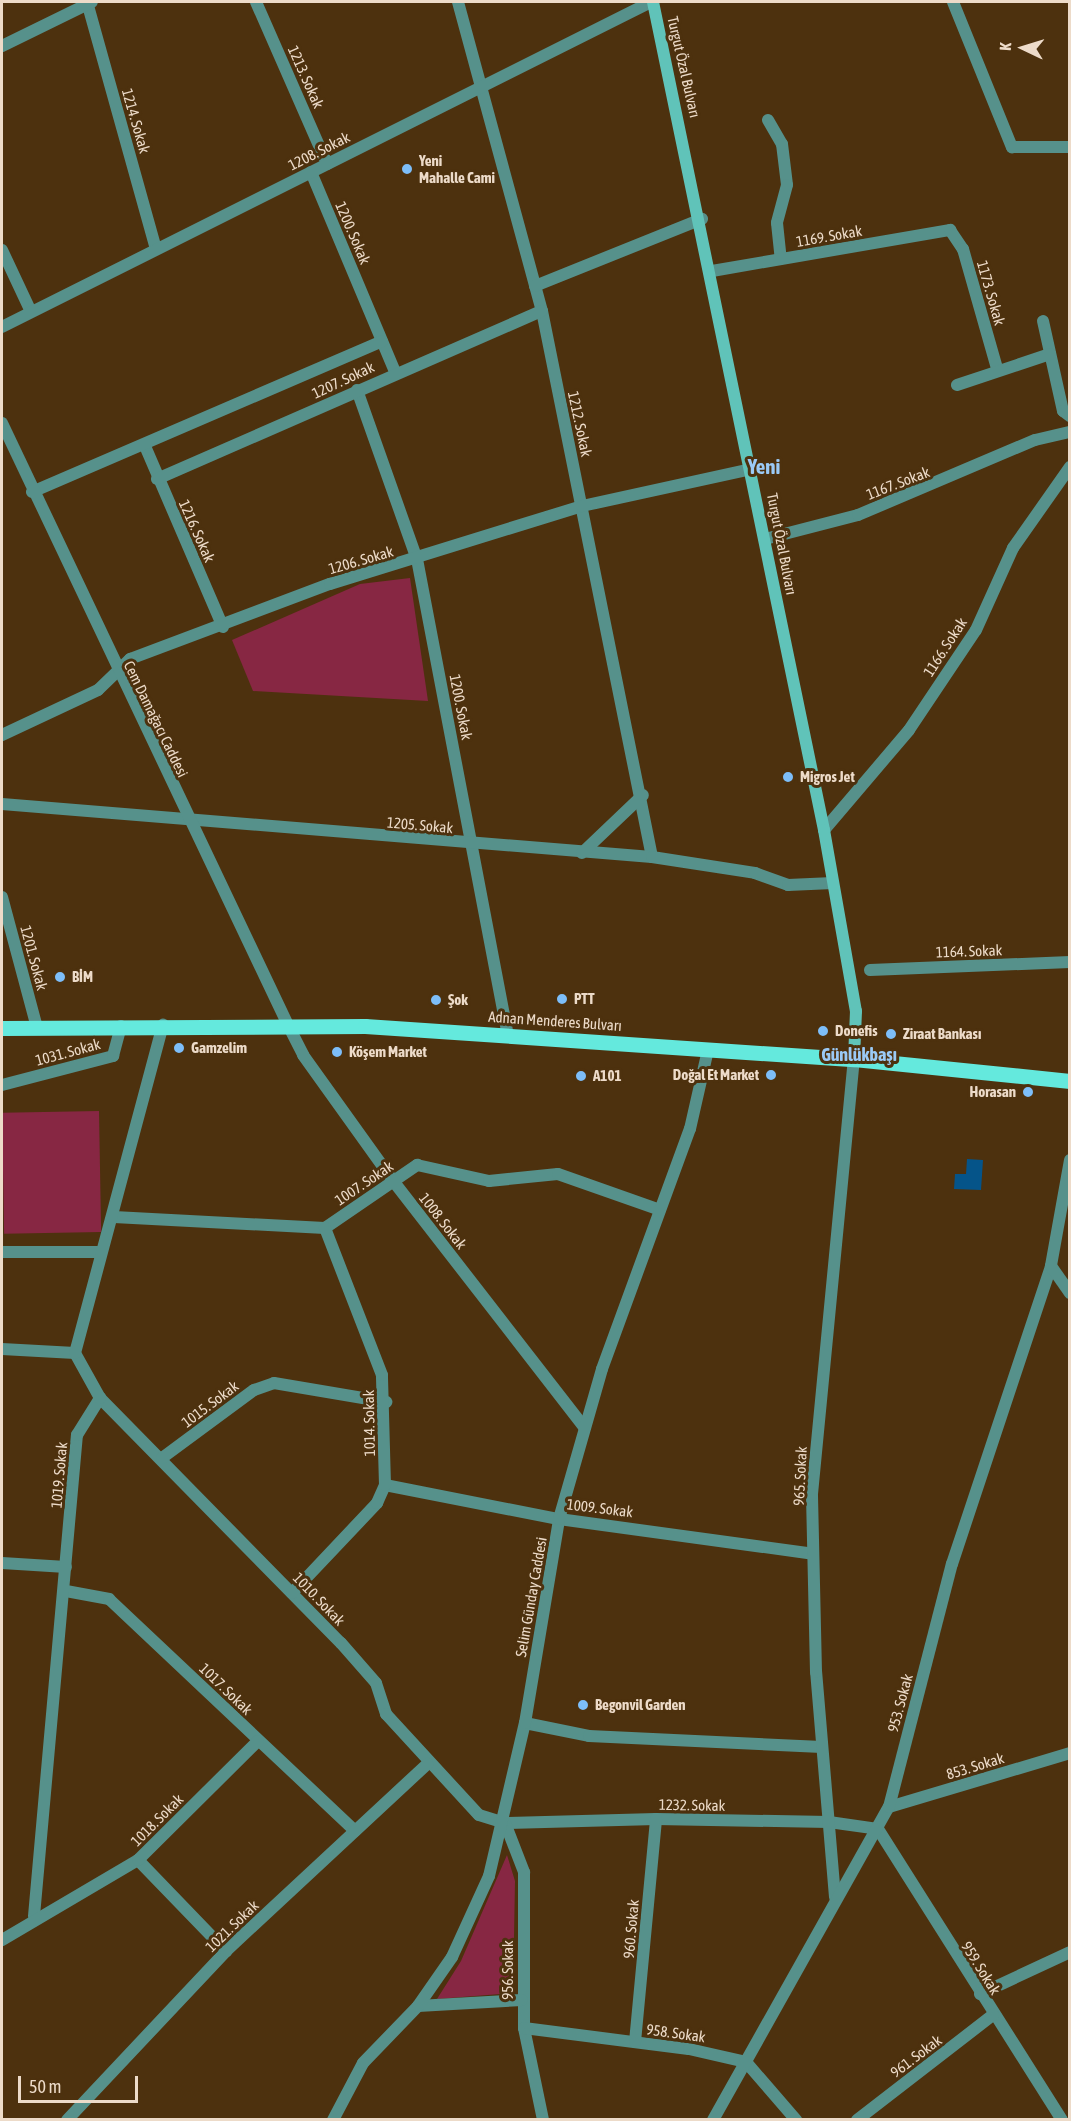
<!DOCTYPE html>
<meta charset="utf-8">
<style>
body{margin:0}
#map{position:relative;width:1071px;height:2121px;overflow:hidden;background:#4d310e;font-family:"Asap Condensed",sans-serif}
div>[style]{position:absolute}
.green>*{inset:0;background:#872743;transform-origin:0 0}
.water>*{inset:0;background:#055489}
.minor>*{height:12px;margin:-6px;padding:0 6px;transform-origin:6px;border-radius:6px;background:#56918b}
.tertiary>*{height:12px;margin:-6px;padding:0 6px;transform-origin:6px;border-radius:6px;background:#56918b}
.secondary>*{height:12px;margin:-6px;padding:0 6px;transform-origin:6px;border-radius:6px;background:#60c3b9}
.primary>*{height:15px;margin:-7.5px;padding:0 7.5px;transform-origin:7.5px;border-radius:7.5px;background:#64e9dd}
.dots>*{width:16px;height:16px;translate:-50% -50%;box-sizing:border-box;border:3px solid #4d310e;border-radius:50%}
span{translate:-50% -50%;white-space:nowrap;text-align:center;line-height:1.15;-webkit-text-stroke:6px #4d310e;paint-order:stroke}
.street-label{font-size:15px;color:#eddbc9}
.poi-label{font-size:15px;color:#eddbc9;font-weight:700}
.left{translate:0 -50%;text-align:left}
.right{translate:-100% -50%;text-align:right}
.quarter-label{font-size:18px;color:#9bcaf6;font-weight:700}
.district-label{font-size:21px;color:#9bcaf6;font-weight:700}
.frame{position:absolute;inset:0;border:3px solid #eddbc9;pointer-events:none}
.north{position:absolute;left:993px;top:18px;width:60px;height:60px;-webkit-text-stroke:4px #4d310e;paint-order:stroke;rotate:274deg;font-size:16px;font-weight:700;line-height:24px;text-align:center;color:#eddbc9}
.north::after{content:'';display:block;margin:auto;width:21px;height:27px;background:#eddbc9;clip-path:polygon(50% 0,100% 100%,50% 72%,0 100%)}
.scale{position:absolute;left:18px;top:2076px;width:120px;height:27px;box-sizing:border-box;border:3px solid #eddbc9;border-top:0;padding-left:8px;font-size:18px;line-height:21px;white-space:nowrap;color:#eddbc9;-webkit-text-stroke:4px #4d310e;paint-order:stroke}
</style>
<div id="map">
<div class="green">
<div style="clip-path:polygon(410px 578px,428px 701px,253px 691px,232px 640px,360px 584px)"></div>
<div style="left:99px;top:1111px;width:121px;height:97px;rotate:89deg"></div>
<div style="clip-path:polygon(507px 1855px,515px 1881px,513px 1993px,437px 1999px,461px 1961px)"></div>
</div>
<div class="water">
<div style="clip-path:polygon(967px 1159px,983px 1160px,981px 1190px,954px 1189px,955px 1174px,966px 1174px)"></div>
</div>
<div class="minor">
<div style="left:87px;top:2px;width:256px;rotate:74.4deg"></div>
<div style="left:256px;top:2px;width:177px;rotate:66.3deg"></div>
<div style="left:458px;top:2px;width:320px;rotate:74.8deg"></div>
<div style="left:542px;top:311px;width:557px;rotate:78.61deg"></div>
<div style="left:953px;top:2px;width:157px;rotate:67.9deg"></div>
<div style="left:1012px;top:147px;width:58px"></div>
<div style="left:2px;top:46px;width:100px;rotate:-26.1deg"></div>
<div style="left:768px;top:120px;width:28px;rotate:60deg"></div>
<div style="left:782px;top:144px;width:41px;rotate:83deg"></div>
<div style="left:787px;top:185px;width:39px;rotate:105deg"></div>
<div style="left:777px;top:223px;width:36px;rotate:84deg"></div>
<div style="left:311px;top:172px;width:217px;rotate:67.2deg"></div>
<div style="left:2px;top:250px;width:68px;rotate:64.9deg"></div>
<div style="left:712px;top:271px;width:242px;rotate:-9.8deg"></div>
<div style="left:950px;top:230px;width:23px;rotate:56deg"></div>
<div style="left:963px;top:249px;width:124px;rotate:74.1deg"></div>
<div style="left:535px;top:286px;width:180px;rotate:-21.9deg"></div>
<div style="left:1043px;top:321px;width:92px;rotate:77.5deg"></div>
<div style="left:1063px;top:411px;width:9px;rotate:36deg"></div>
<div style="left:2px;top:327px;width:726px;rotate:-26.6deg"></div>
<div style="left:957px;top:385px;width:98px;rotate:-18.4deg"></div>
<div style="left:357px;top:390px;width:179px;rotate:70.5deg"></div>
<div style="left:417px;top:559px;width:486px;rotate:79.2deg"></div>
<div style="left:145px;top:446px;width:197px;rotate:66.7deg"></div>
<div style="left:157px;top:479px;width:420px;rotate:-23.6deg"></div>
<div style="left:32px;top:492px;width:381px;rotate:-23.3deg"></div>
<div style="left:765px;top:539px;width:96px;rotate:-14.5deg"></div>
<div style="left:858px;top:515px;width:192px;rotate:-23deg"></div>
<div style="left:1035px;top:440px;width:36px;rotate:-13deg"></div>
<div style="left:2px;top:735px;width:106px;rotate:-25.1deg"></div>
<div style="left:98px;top:690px;width:45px;rotate:-44.1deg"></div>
<div style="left:130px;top:659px;width:214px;rotate:-20.6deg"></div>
<div style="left:330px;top:584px;width:264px;rotate:-17.2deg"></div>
<div style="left:582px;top:506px;width:174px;rotate:-12.3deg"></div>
<div style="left:2px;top:804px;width:652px;rotate:4.66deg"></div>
<div style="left:652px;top:857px;width:104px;rotate:8.8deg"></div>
<div style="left:755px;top:873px;width:35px;rotate:20deg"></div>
<div style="left:788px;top:885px;width:45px;rotate:-2.5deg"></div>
<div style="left:582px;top:853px;width:84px;rotate:-43.6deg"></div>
<div style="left:2px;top:897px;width:136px;rotate:75deg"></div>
<div style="left:870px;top:970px;width:200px;rotate:-2.3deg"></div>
<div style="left:288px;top:1025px;width:34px;rotate:63deg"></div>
<div style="left:303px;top:1055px;width:156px;rotate:54.4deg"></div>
<div style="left:394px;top:1182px;width:311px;rotate:52.2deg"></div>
<div style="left:2px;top:1085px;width:115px;rotate:-14.6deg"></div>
<div style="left:113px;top:1056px;width:31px;rotate:-75deg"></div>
<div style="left:114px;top:1217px;width:211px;rotate:3deg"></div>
<div style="left:325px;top:1228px;width:112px;rotate:-34.4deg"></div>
<div style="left:417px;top:1165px;width:74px;rotate:12.5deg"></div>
<div style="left:489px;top:1181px;width:69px;rotate:-5.8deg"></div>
<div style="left:558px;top:1174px;width:108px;rotate:19.4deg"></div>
<div style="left:2px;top:1252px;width:99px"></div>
<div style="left:2px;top:1349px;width:73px;rotate:3.1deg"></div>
<div style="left:100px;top:1398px;width:344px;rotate:45.5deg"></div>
<div style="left:341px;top:1643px;width:53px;rotate:48.8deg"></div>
<div style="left:376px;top:1683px;width:33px;rotate:72deg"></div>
<div style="left:386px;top:1714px;width:137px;rotate:47.4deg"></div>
<div style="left:479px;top:1815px;width:27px;rotate:17deg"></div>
<div style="left:505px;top:1823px;width:151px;rotate:-1.5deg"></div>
<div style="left:656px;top:1819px;width:173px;rotate:1deg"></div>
<div style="left:829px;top:1822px;width:49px;rotate:8.1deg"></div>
<div style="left:878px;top:1829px;width:344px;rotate:57.7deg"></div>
<div style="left:162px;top:1458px;width:114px;rotate:-36.5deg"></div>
<div style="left:254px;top:1390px;width:21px;rotate:-19deg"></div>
<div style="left:274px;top:1383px;width:114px;rotate:9.6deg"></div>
<div style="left:385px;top:1485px;width:177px;rotate:11.1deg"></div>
<div style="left:559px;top:1519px;width:256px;rotate:7.8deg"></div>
<div style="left:2px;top:1563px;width:64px;rotate:3.6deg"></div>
<div style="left:66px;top:1591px;width:44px;rotate:10.5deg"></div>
<div style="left:109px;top:1599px;width:338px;rotate:43.3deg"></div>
<div style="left:292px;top:1593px;width:124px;rotate:-46.6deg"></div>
<div style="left:377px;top:1503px;width:20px;rotate:-66deg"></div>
<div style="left:385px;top:1485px;width:110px;rotate:-91.6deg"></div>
<div style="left:382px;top:1375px;width:158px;rotate:-111.2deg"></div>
<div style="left:525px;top:1723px;width:65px;rotate:11.5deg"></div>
<div style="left:589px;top:1736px;width:233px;rotate:2.7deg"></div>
<div style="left:889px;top:1807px;width:189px;rotate:-16.6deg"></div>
<div style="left:505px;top:1823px;width:53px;rotate:68.8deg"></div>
<div style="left:524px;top:1872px;width:156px;rotate:90deg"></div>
<div style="left:524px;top:2028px;width:94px;rotate:78.3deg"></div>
<div style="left:138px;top:1860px;width:127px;rotate:46deg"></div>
<div style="left:835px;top:1897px;width:226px;rotate:-94.8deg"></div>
<div style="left:816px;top:1672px;width:178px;rotate:-91.3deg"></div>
<div style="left:812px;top:1494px;width:437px;rotate:-84.5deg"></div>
<div style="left:34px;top:1916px;width:483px;rotate:-84.9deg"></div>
<div style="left:77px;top:1435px;width:44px;rotate:-58.1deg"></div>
<div style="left:100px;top:1398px;width:51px;rotate:-119.1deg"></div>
<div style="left:75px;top:1353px;width:340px;rotate:-75deg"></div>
<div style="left:2px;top:1940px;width:158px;rotate:-30.5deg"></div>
<div style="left:138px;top:1860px;width:169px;rotate:-44.8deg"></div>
<div style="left:980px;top:1994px;width:99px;rotate:-25deg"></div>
<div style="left:418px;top:2006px;width:104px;rotate:-3.3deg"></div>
<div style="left:524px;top:2028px;width:166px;rotate:7.3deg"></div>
<div style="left:689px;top:2049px;width:58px;rotate:12.8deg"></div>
<div style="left:746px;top:2062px;width:77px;rotate:49.2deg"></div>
<div style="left:635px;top:2042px;width:224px;rotate:-84.6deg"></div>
<div style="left:67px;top:2120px;width:232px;rotate:-46.7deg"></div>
<div style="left:226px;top:1951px;width:275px;rotate:-42.9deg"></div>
<div style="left:713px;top:2120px;width:359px;rotate:-60.7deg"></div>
<div style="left:889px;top:1807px;width:251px;rotate:-75.5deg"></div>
<div style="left:952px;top:1564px;width:314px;rotate:-71.6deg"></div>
<div style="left:857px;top:2120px;width:172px;rotate:-37.7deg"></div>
</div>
<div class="tertiary">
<div style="left:2px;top:423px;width:666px;rotate:64.59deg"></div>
<div style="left:824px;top:830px;width:131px;rotate:-49.6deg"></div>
<div style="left:909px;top:730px;width:120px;rotate:-56.2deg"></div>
<div style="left:976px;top:630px;width:90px;rotate:-65.7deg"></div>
<div style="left:1013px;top:548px;width:99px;rotate:-54.9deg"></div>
<div style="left:1070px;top:1160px;width:108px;rotate:100.2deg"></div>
<div style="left:1051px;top:1266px;width:33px;rotate:55deg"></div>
<div style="left:333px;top:2120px;width:64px;rotate:-62.2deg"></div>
<div style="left:363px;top:2063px;width:79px;rotate:-46deg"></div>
<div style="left:418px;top:2006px;width:60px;rotate:-55.2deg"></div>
<div style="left:452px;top:1957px;width:89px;rotate:-65.4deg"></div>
<div style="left:489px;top:1876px;width:157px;rotate:-76.8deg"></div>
<div style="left:525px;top:1723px;width:207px;rotate:-80.5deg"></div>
<div style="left:559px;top:1519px;width:156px;rotate:-74deg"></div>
<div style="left:602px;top:1369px;width:256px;rotate:-69.9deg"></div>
<div style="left:690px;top:1129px;width:81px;rotate:-77.2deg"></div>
</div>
<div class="secondary">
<div style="left:653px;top:2px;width:845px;rotate:78.33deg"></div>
<div style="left:824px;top:830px;width:184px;rotate:80deg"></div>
<div style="left:856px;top:1011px;width:48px;rotate:92.4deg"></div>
</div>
<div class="primary">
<div style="left:2px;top:1028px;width:363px;rotate:-0.3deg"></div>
<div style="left:365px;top:1026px;width:490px;rotate:3.9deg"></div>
<div style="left:854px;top:1059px;width:217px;rotate:5.8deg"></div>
</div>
<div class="dots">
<div style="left:407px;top:169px;background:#7dbef9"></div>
<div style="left:788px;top:777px;background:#7dbef9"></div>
<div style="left:60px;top:977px;background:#7dbef9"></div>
<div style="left:562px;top:999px;background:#7dbef9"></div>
<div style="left:436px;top:1000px;background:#7dbef9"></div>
<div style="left:823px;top:1031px;background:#7dbef9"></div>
<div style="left:891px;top:1034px;background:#7dbef9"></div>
<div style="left:179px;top:1048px;background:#7dbef9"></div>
<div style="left:337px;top:1052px;background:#7dbef9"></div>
<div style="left:771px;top:1075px;background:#7dbef9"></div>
<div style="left:581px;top:1076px;background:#7dbef9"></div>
<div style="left:1028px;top:1092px;background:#7dbef9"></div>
<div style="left:583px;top:1705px;background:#7dbef9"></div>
</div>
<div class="street-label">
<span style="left:684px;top:67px;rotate:77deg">Turgut Özal Bulvarı</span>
<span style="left:306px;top:77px;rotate:66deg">1213. Sokak</span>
<span style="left:136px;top:121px;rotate:74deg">1214. Sokak</span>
<span style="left:319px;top:151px;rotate:-27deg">1208. Sokak</span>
<span style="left:353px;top:233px;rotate:67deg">1200. Sokak</span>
<span style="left:829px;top:236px;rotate:-10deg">1169. Sokak</span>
<span style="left:991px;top:293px;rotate:74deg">1173. Sokak</span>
<span style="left:343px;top:380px;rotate:-25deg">1207. Sokak</span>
<span style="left:580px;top:424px;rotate:78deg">1212. Sokak</span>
<span style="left:898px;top:483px;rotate:-21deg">1167. Sokak</span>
<span style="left:197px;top:531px;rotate:66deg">1216. Sokak</span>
<span style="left:782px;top:544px;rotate:79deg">Turgut Özal Bulvarı</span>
<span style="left:361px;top:560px;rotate:-16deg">1206. Sokak</span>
<span style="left:945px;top:647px;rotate:-57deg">1166. Sokak</span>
<span style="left:461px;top:707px;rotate:79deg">1200. Sokak</span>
<span style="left:156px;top:719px;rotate:64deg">Cem Damağacı Caddesi</span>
<span style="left:420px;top:825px;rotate:5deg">1205. Sokak</span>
<span style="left:969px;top:951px;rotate:-2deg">1164. Sokak</span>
<span style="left:34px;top:958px;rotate:75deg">1201. Sokak</span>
<span style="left:555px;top:1021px;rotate:4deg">Adnan Menderes Bulvarı</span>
<span style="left:68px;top:1052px;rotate:-15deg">1031. Sokak</span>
<span style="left:364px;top:1183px;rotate:-34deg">1007. Sokak</span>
<span style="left:443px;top:1221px;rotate:52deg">1008. Sokak</span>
<span style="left:210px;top:1404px;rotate:-37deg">1015. Sokak</span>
<span style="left:369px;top:1423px;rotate:-91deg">1014. Sokak</span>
<span style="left:59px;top:1475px;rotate:-85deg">1019. Sokak</span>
<span style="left:800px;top:1476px;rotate:-87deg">965. Sokak</span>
<span style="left:600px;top:1508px;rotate:7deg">1009. Sokak</span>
<span style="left:531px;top:1597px;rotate:-80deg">Selim Günday Caddesi</span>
<span style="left:319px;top:1599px;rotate:46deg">1010. Sokak</span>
<span style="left:226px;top:1689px;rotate:44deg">1017. Sokak</span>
<span style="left:900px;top:1703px;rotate:-75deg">953. Sokak</span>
<span style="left:975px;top:1766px;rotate:-17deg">853. Sokak</span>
<span style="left:692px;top:1805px;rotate:1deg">1232. Sokak</span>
<span style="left:157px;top:1820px;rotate:-45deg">1018. Sokak</span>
<span style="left:232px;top:1926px;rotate:-44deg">1021. Sokak</span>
<span style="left:631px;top:1929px;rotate:-85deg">960. Sokak</span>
<span style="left:981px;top:1968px;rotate:58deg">959. Sokak</span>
<span style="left:508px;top:1970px;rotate:-90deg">956. Sokak</span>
<span style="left:676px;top:2033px;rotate:8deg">958. Sokak</span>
<span style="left:916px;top:2056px;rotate:-37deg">961. Sokak</span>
</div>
<div class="poi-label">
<span class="left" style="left:419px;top:169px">Yeni<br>Mahalle Cami</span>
<span class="left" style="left:800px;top:777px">Migros Jet</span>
<span class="left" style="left:72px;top:977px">BİM</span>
<span class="left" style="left:574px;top:999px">PTT</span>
<span class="left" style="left:448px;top:1000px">Şok</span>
<span class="left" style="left:835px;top:1031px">Donefis</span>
<span class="left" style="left:903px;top:1034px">Ziraat Bankası</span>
<span class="left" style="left:191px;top:1048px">Gamzelim</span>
<span class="left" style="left:349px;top:1052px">Köşem Market</span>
<span class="right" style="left:759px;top:1075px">Doğal Et Market</span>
<span class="left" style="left:593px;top:1076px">A101</span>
<span class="right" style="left:1016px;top:1092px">Horasan</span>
<span class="left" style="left:595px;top:1705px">Begonvil Garden</span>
</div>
<div class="quarter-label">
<span style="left:859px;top:1055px">Günlükbaşı</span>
</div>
<div class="district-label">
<span style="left:764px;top:466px">Yeni</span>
</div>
<div class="frame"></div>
<div class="north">K</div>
<div class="scale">50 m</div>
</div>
